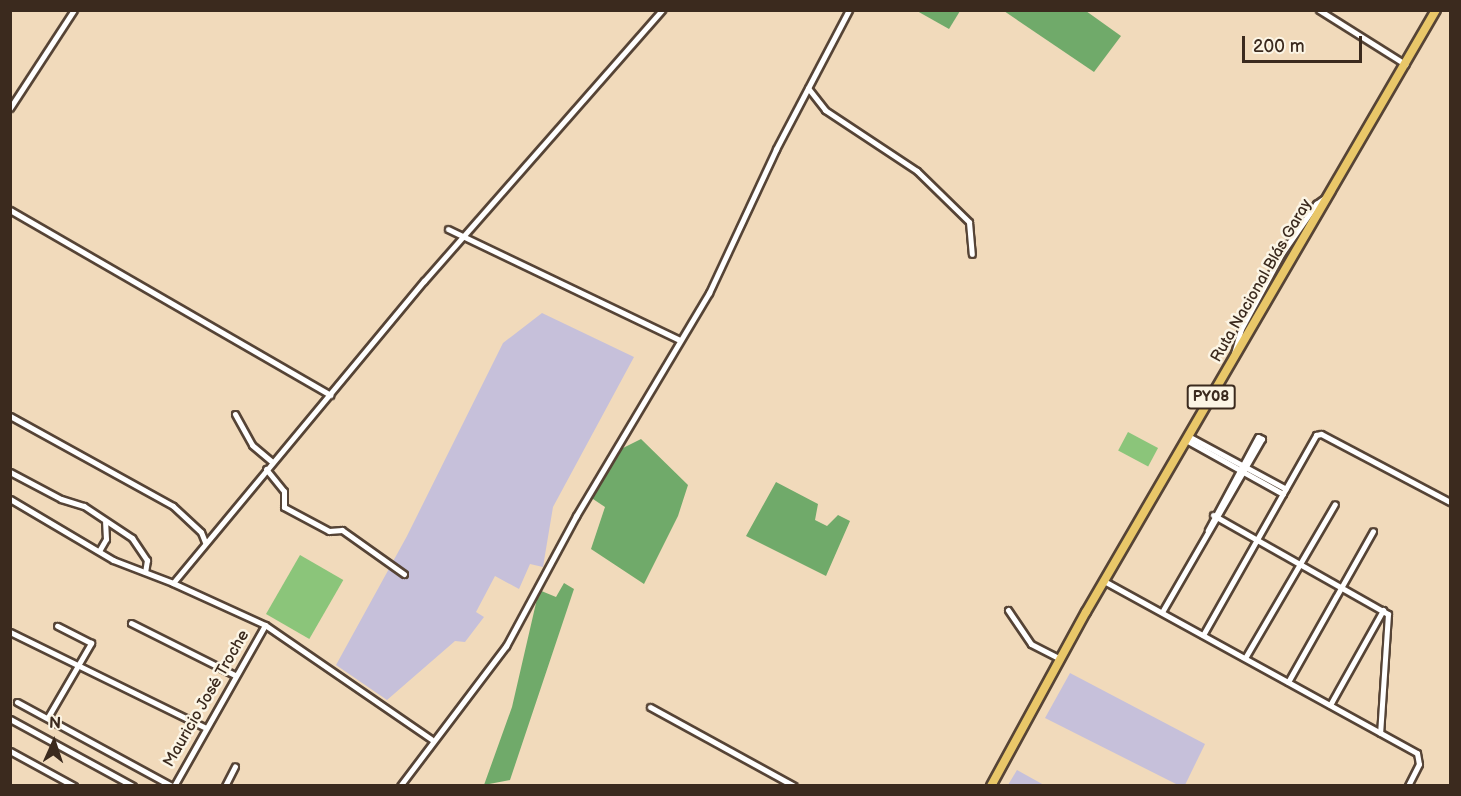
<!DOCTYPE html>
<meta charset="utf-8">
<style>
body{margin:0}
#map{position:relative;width:1461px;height:796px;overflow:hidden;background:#f1dabb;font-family:"Balsamiq Sans",sans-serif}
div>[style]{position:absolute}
.industrial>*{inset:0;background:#c6c0da}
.green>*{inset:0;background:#8bc57a;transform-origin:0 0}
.forest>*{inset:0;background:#70aa6a}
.roads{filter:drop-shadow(2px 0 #564436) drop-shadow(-2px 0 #564436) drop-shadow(0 2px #564436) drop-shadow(0 -2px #564436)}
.minor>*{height:5px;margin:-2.5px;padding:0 2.5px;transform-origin:2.5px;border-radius:2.5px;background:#fff}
.highway>*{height:8px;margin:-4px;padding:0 4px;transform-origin:4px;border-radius:4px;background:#e9c769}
span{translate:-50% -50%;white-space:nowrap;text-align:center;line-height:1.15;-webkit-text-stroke:5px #fcf5e5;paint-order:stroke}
.shield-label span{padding:2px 4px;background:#fcf5e5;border:2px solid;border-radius:4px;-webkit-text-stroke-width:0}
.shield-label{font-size:15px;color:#3b2a1e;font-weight:700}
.street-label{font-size:16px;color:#3b2a1e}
.frame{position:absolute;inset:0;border:12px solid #3b2a1e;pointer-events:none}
.north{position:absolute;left:24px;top:712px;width:60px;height:60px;-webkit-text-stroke:4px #fcf5e5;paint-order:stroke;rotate:3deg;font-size:16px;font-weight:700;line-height:24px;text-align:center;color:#3b2a1e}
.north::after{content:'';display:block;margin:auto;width:21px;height:27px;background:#3b2a1e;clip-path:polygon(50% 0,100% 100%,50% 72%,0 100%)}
.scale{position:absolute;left:1242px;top:36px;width:120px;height:27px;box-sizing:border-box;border:3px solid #3b2a1e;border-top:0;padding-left:8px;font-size:18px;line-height:21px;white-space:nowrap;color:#3b2a1e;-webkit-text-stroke:4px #fcf5e5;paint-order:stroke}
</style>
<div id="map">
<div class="industrial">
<div style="clip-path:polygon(542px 313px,634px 357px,553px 507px,543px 567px,530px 564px,519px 589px,495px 576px,476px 612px,484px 617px,465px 642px,455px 641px,387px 700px,336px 665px,407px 536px,503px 343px)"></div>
<div style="clip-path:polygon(1070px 673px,1205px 744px,1185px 785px,1178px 785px,1045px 718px)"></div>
<div style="clip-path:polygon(1017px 770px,1044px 785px,1008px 785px)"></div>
</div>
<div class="green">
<div style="left:1128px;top:432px;width:34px;height:21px;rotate:28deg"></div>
<div style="left:300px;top:555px;width:50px;height:68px;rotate:30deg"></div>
</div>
<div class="forest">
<div style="clip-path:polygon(917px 11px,960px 11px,949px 29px)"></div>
<div style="clip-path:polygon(1004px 11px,1086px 11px,1121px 36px,1094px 72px)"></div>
<div style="clip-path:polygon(641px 439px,688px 485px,678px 516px,644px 584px,591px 549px,605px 507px,590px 497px,617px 451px)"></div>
<div style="clip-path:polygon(776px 482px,818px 504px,815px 520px,827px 526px,838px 515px,850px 521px,826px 576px,746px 536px)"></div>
<div style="clip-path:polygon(564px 583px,574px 589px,510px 780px,484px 785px,512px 707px,539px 590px,556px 597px)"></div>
</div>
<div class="roads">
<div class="minor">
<div style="left:1319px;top:10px;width:102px;rotate:32.1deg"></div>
<div style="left:808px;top:88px;width:28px;rotate:52deg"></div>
<div style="left:825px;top:110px;width:110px;rotate:33.5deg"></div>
<div style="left:917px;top:171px;width:73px;rotate:44.4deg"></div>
<div style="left:969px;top:222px;width:32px;rotate:85deg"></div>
<div style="left:10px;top:108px;width:117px;rotate:-56.9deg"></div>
<div style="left:10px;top:210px;width:370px;rotate:30deg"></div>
<div style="left:448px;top:229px;width:257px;rotate:25.6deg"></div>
<div style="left:1233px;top:357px;width:29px;rotate:-74deg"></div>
<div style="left:1241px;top:329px;width:86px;rotate:-61.7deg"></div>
<div style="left:1282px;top:253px;width:60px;rotate:-55.2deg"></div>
<div style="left:1316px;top:204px;width:12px;rotate:-35deg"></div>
<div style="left:235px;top:414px;width:35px;rotate:61deg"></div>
<div style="left:252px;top:445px;width:26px;rotate:40deg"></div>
<div style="left:10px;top:416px;width:186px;rotate:28.9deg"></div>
<div style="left:173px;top:506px;width:38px;rotate:43deg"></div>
<div style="left:201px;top:532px;width:11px;rotate:68deg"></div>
<div style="left:1188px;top:436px;width:111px;rotate:28.4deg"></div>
<div style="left:1186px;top:440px;width:111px;rotate:29.1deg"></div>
<div style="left:266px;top:469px;width:28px;rotate:51deg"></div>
<div style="left:284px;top:491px;width:16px;rotate:90deg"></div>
<div style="left:284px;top:507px;width:51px;rotate:28.1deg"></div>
<div style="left:329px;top:531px;width:13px;rotate:-4deg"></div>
<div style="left:342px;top:530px;width:76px;rotate:35.4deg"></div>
<div style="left:10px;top:472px;width:58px;rotate:27.9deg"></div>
<div style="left:61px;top:499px;width:24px;rotate:17deg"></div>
<div style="left:84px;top:506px;width:58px;rotate:33.7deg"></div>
<div style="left:132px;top:538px;width:27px;rotate:56deg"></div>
<div style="left:147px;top:560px;width:12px;rotate:99deg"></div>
<div style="left:10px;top:499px;width:120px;rotate:30.6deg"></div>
<div style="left:113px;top:560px;width:64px;rotate:21deg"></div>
<div style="left:1213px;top:515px;width:201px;rotate:29.5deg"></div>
<div style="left:1388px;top:614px;width:119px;rotate:93.8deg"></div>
<div style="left:99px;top:551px;width:14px;rotate:-60deg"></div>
<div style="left:106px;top:539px;width:17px;rotate:-93deg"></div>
<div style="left:1104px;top:581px;width:357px;rotate:28.8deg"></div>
<div style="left:1417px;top:753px;width:11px;rotate:80deg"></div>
<div style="left:1419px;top:764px;width:25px;rotate:117deg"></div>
<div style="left:1008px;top:610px;width:41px;rotate:55.9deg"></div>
<div style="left:1031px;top:644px;width:33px;rotate:27deg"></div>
<div style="left:1162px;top:612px;width:200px;rotate:-60deg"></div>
<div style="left:1262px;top:439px;width:4px;rotate:-153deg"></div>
<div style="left:1258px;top:437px;width:106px;rotate:118.3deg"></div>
<div style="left:131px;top:623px;width:116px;rotate:26.6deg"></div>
<div style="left:10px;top:632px;width:216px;rotate:26.1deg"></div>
<div style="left:1203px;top:635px;width:230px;rotate:-60.5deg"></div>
<div style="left:1316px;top:435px;width:5px;rotate:-11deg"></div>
<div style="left:1321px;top:434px;width:146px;rotate:27.8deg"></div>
<div style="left:1245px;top:658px;width:178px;rotate:-59.7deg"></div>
<div style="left:1288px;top:682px;width:173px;rotate:-60.6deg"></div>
<div style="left:17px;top:702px;width:176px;rotate:28.5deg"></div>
<div style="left:1330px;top:705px;width:109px;rotate:-60.8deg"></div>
<div style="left:650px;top:707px;width:164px;rotate:28.7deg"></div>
<div style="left:48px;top:717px;width:86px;rotate:-59.8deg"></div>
<div style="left:91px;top:643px;width:38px;rotate:-153deg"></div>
<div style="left:10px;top:719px;width:140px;rotate:28.6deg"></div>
<div style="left:431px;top:739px;width:201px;rotate:-145.5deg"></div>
<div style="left:265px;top:625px;width:101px;rotate:-155.5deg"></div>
<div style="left:173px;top:583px;width:393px;rotate:-50.3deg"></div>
<div style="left:424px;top:281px;width:361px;rotate:-48.7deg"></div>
<div style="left:10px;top:751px;width:73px;rotate:28.7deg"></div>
<div style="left:174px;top:786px;width:185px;rotate:-60.5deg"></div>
<div style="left:225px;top:786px;width:22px;rotate:-63deg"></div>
<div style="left:400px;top:786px;width:176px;rotate:-52.9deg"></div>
<div style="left:506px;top:646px;width:148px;rotate:-61.7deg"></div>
<div style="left:576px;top:516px;width:260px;rotate:-59.2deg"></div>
<div style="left:709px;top:293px;width:159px;rotate:-65deg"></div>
<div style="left:776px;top:149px;width:157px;rotate:-62.3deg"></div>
</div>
<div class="highway">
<div style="left:991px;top:786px;width:198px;rotate:-61.4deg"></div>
<div style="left:1086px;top:612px;width:696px;rotate:-59.83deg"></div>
</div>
</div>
<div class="shield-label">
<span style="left:1211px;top:397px">PY08</span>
</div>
<div class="street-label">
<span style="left:1262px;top:281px;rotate:-60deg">Ruta Nacional Blás Garay</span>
<span style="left:207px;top:699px;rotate:-60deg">Mauricio José Troche</span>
</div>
<div class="frame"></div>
<div class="north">N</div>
<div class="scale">200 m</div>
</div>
